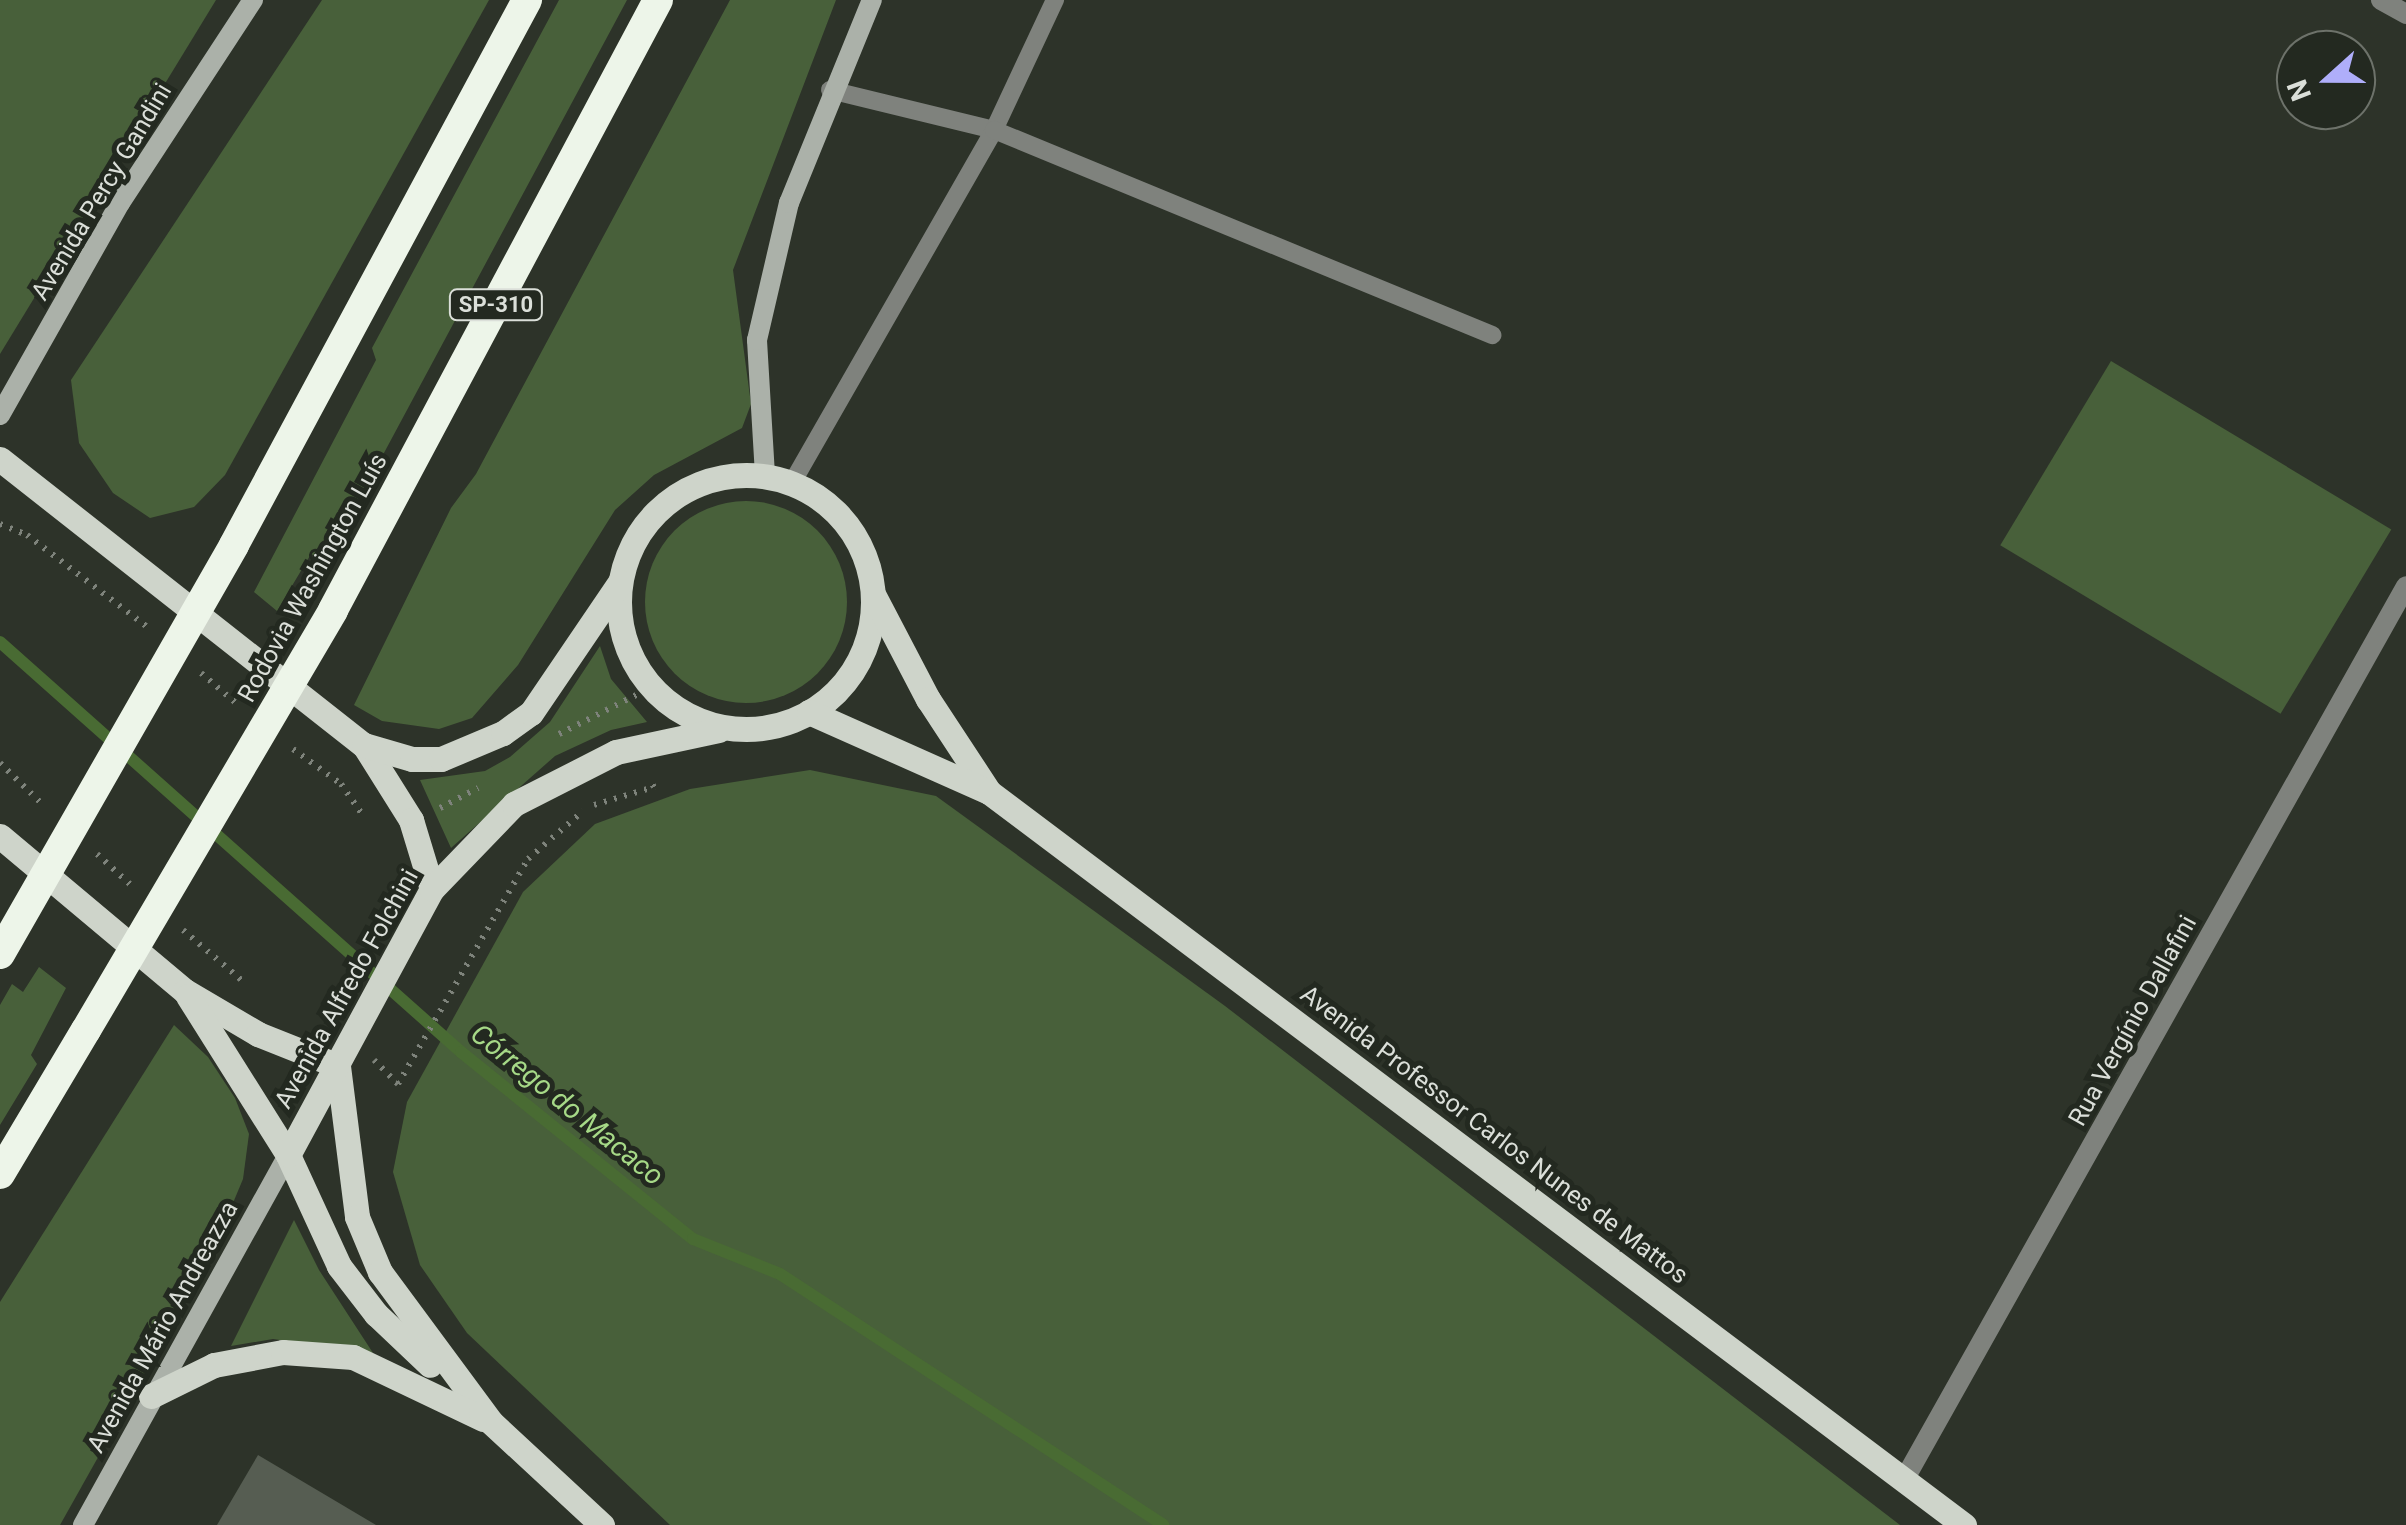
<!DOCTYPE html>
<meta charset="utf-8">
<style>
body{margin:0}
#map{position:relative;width:2406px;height:1525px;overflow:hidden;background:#2d3329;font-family:Roboto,sans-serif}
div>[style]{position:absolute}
.green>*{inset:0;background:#48603a;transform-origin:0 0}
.round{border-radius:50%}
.stream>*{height:12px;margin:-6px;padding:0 6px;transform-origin:6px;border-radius:6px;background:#496b33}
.building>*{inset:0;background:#565d52}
.path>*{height:6px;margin-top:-3px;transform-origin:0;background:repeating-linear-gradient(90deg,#7e837b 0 2.5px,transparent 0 10.5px)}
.lane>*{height:18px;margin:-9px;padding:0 9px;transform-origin:9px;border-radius:9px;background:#7f827d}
.street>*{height:20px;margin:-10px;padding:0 10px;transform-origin:10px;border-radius:10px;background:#7f827d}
.secondary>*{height:20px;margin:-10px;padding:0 10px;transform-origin:10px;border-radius:10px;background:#abb1a9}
.primary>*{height:25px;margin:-12.5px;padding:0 12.5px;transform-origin:12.5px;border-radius:12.5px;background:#ced4ca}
.primary>.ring{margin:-12.5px;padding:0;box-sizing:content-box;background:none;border:25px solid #ced4ca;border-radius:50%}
.highway>*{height:30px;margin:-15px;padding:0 15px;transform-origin:15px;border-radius:15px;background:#edf5e9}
.highway-bridge>*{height:30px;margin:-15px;padding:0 15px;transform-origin:15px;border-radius:15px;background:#edf5e9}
span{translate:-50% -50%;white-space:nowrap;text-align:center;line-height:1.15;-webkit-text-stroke:10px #232920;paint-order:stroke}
.shield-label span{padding:2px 8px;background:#232920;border:2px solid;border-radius:8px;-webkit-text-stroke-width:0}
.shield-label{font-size:22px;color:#dbdfd9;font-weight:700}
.street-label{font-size:25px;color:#dbdfd9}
.water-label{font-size:28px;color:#a6d987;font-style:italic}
.north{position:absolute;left:2276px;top:30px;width:100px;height:100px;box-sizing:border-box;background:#232920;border:2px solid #6d726a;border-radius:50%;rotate:249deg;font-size:28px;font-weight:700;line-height:40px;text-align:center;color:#dbdfd9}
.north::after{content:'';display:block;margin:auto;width:35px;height:45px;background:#afaefa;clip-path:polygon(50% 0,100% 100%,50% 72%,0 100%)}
</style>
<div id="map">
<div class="green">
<div style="clip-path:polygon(0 0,216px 0,0 354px)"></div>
<div style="clip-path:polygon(322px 0,489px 0,225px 475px,194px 507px,150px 518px,113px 493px,79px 443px,71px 380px)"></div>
<div style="clip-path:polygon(559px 0,627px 0,326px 561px,311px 554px,277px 611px,254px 592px,376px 360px,372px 348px)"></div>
<div style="clip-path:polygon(730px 0,836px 0,733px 270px,751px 404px,742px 428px,654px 475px,615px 510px,518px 665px,472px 718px,439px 729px,382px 721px,354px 705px,451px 508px,476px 474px)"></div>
<div style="left:2111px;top:361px;width:327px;height:215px;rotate:31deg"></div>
<div class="round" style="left:645px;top:501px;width:202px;height:202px"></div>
<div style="clip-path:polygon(600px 646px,611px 679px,647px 722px,611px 730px,555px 756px,451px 848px,420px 780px,485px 771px,510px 757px,550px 722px)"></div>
<div style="clip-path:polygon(810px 770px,936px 796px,1225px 1006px,1900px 1525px,670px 1525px,467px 1333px,420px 1265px,393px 1172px,407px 1102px,523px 892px,595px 824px,690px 789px)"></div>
<div style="clip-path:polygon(39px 967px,66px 988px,31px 1055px,37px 1064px,0 1125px,0 1005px,12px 984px,23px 992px)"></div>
<div style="clip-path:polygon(174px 1025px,208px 1057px,235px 1098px,249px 1134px,243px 1179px,210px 1258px,60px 1525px,0 1525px,0 1302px)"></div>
<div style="clip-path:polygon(294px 1220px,319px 1270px,373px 1353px,273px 1339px,231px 1346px)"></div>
</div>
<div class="stream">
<div style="left:0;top:642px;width:617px;rotate:41.65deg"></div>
<div style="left:461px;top:1052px;width:298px;rotate:38.9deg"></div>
<div style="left:693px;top:1239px;width:94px;rotate:21.9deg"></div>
<div style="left:780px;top:1274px;width:458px;rotate:33.2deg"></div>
</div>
<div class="building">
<div style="clip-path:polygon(258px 1455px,376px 1525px,217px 1525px)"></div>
</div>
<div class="path">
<div style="left:0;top:524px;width:29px;rotate:22deg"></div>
<div style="left:27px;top:535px;width:150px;rotate:37.4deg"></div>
<div style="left:201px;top:673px;width:48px;rotate:40.7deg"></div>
<div style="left:559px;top:734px;width:104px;rotate:-26.8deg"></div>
<div style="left:293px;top:749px;width:59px;rotate:36.1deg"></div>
<div style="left:341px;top:784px;width:39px;rotate:55deg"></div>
<div style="left:0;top:763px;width:60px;rotate:44.3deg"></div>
<div style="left:594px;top:805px;width:63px;rotate:-16.7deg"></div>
<div style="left:654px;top:787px;width:9px;rotate:-122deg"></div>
<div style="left:440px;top:808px;width:43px;rotate:-27.8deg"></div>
<div style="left:97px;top:854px;width:47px;rotate:42.4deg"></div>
<div style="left:183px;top:930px;width:83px;rotate:40.6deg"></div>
<div style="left:374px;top:1060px;width:34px;rotate:45deg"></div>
<div style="left:398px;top:1084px;width:260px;rotate:-60deg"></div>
<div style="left:528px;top:859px;width:73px;rotate:-41.1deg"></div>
</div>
<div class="lane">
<div style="left:830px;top:90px;width:169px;rotate:13.7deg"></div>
<div style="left:994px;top:130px;width:144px;rotate:-64.9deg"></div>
<div style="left:792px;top:483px;width:407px;rotate:-60.2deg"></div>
<div style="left:994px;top:130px;width:539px;rotate:22.37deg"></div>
</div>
<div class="street">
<div style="left:2381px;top:0;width:29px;rotate:29deg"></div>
<div style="left:1904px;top:1480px;width:1025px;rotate:-60.68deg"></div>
</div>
<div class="secondary">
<div style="left:0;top:415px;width:244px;rotate:-60.5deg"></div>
<div style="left:120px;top:203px;width:243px;rotate:-56.8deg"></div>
<div style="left:765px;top:475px;width:135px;rotate:-93.4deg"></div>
<div style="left:757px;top:340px;width:141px;rotate:-76.9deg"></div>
<div style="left:789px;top:203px;width:219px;rotate:-67.8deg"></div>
<div style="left:83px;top:1525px;width:423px;rotate:-61deg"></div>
</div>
<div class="primary">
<div style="left:0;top:459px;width:463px;rotate:38.2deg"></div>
<div style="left:364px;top:745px;width:89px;rotate:57.9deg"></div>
<div style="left:411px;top:820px;width:72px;rotate:73.1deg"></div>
<div class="ring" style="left:619px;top:475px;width:229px;height:229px"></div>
<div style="left:873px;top:594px;width:119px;rotate:62.4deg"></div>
<div style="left:928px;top:699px;width:111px;rotate:56.7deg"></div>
<div style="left:809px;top:712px;width:197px;rotate:24deg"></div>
<div style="left:989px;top:792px;width:1220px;rotate:36.94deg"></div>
<div style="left:364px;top:745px;width:50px;rotate:16.3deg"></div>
<div style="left:412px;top:759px;width:29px"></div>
<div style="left:441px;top:759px;width:67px;rotate:-22.8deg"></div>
<div style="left:503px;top:733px;width:34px;rotate:-36deg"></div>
<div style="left:531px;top:713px;width:158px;rotate:-55.8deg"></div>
<div style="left:0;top:836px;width:241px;rotate:40deg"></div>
<div style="left:185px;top:991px;width:85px;rotate:30.5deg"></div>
<div style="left:258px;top:1034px;width:86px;rotate:21.8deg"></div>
<div style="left:338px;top:1066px;width:152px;rotate:82.8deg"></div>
<div style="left:357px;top:1217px;width:60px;rotate:67.3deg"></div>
<div style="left:380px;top:1272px;width:187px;rotate:53.5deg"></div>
<div style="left:188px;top:996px;width:188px;rotate:57.8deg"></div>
<div style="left:288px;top:1155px;width:122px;rotate:65.3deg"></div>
<div style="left:339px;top:1266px;width:61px;rotate:52.4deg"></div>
<div style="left:376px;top:1314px;width:74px;rotate:43.4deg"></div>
<div style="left:288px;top:1155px;width:302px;rotate:-61.6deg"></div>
<div style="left:432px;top:889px;width:118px;rotate:-46deg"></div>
<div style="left:514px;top:804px;width:114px;rotate:-27deg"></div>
<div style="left:616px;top:752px;width:105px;rotate:-12.1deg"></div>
<div style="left:151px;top:1396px;width:70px;rotate:-26.2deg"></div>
<div style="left:214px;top:1365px;width:70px;rotate:-10.7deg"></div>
<div style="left:283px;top:1352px;width:70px;rotate:4.1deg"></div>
<div style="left:353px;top:1357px;width:144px;rotate:25.5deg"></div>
<div style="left:481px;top:1413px;width:165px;rotate:42.8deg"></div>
</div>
<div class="highway">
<div style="left:234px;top:545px;width:619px;rotate:-61.74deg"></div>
<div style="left:333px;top:610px;width:691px;rotate:-61.95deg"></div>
<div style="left:0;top:1174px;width:168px;rotate:-59.2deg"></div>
</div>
<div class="highway-bridge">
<div style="left:0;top:954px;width:471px;rotate:-60.2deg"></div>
<div style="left:86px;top:1030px;width:487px;rotate:-59.5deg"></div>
</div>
<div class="shield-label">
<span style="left:496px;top:305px">SP-310</span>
</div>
<div class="street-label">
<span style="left:102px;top:192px;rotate:-59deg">Avenida Percy Gandini</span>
<span style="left:313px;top:578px;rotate:-61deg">Rodovia Washington Luís</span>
<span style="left:347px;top:989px;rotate:-61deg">Avenida Alfredo Folchini</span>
<span style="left:2133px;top:1021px;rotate:-61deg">Rua Vergínio Dallafini</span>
<span style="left:1494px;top:1135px;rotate:37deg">Avenida Professor Carlos Nunes de Mattos</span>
<span style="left:163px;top:1327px;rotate:-61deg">Avenida Mário Andreazza</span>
</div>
<div class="water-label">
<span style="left:567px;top:1105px;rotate:39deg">Córrego do Macaco</span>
</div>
<div class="north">N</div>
</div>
